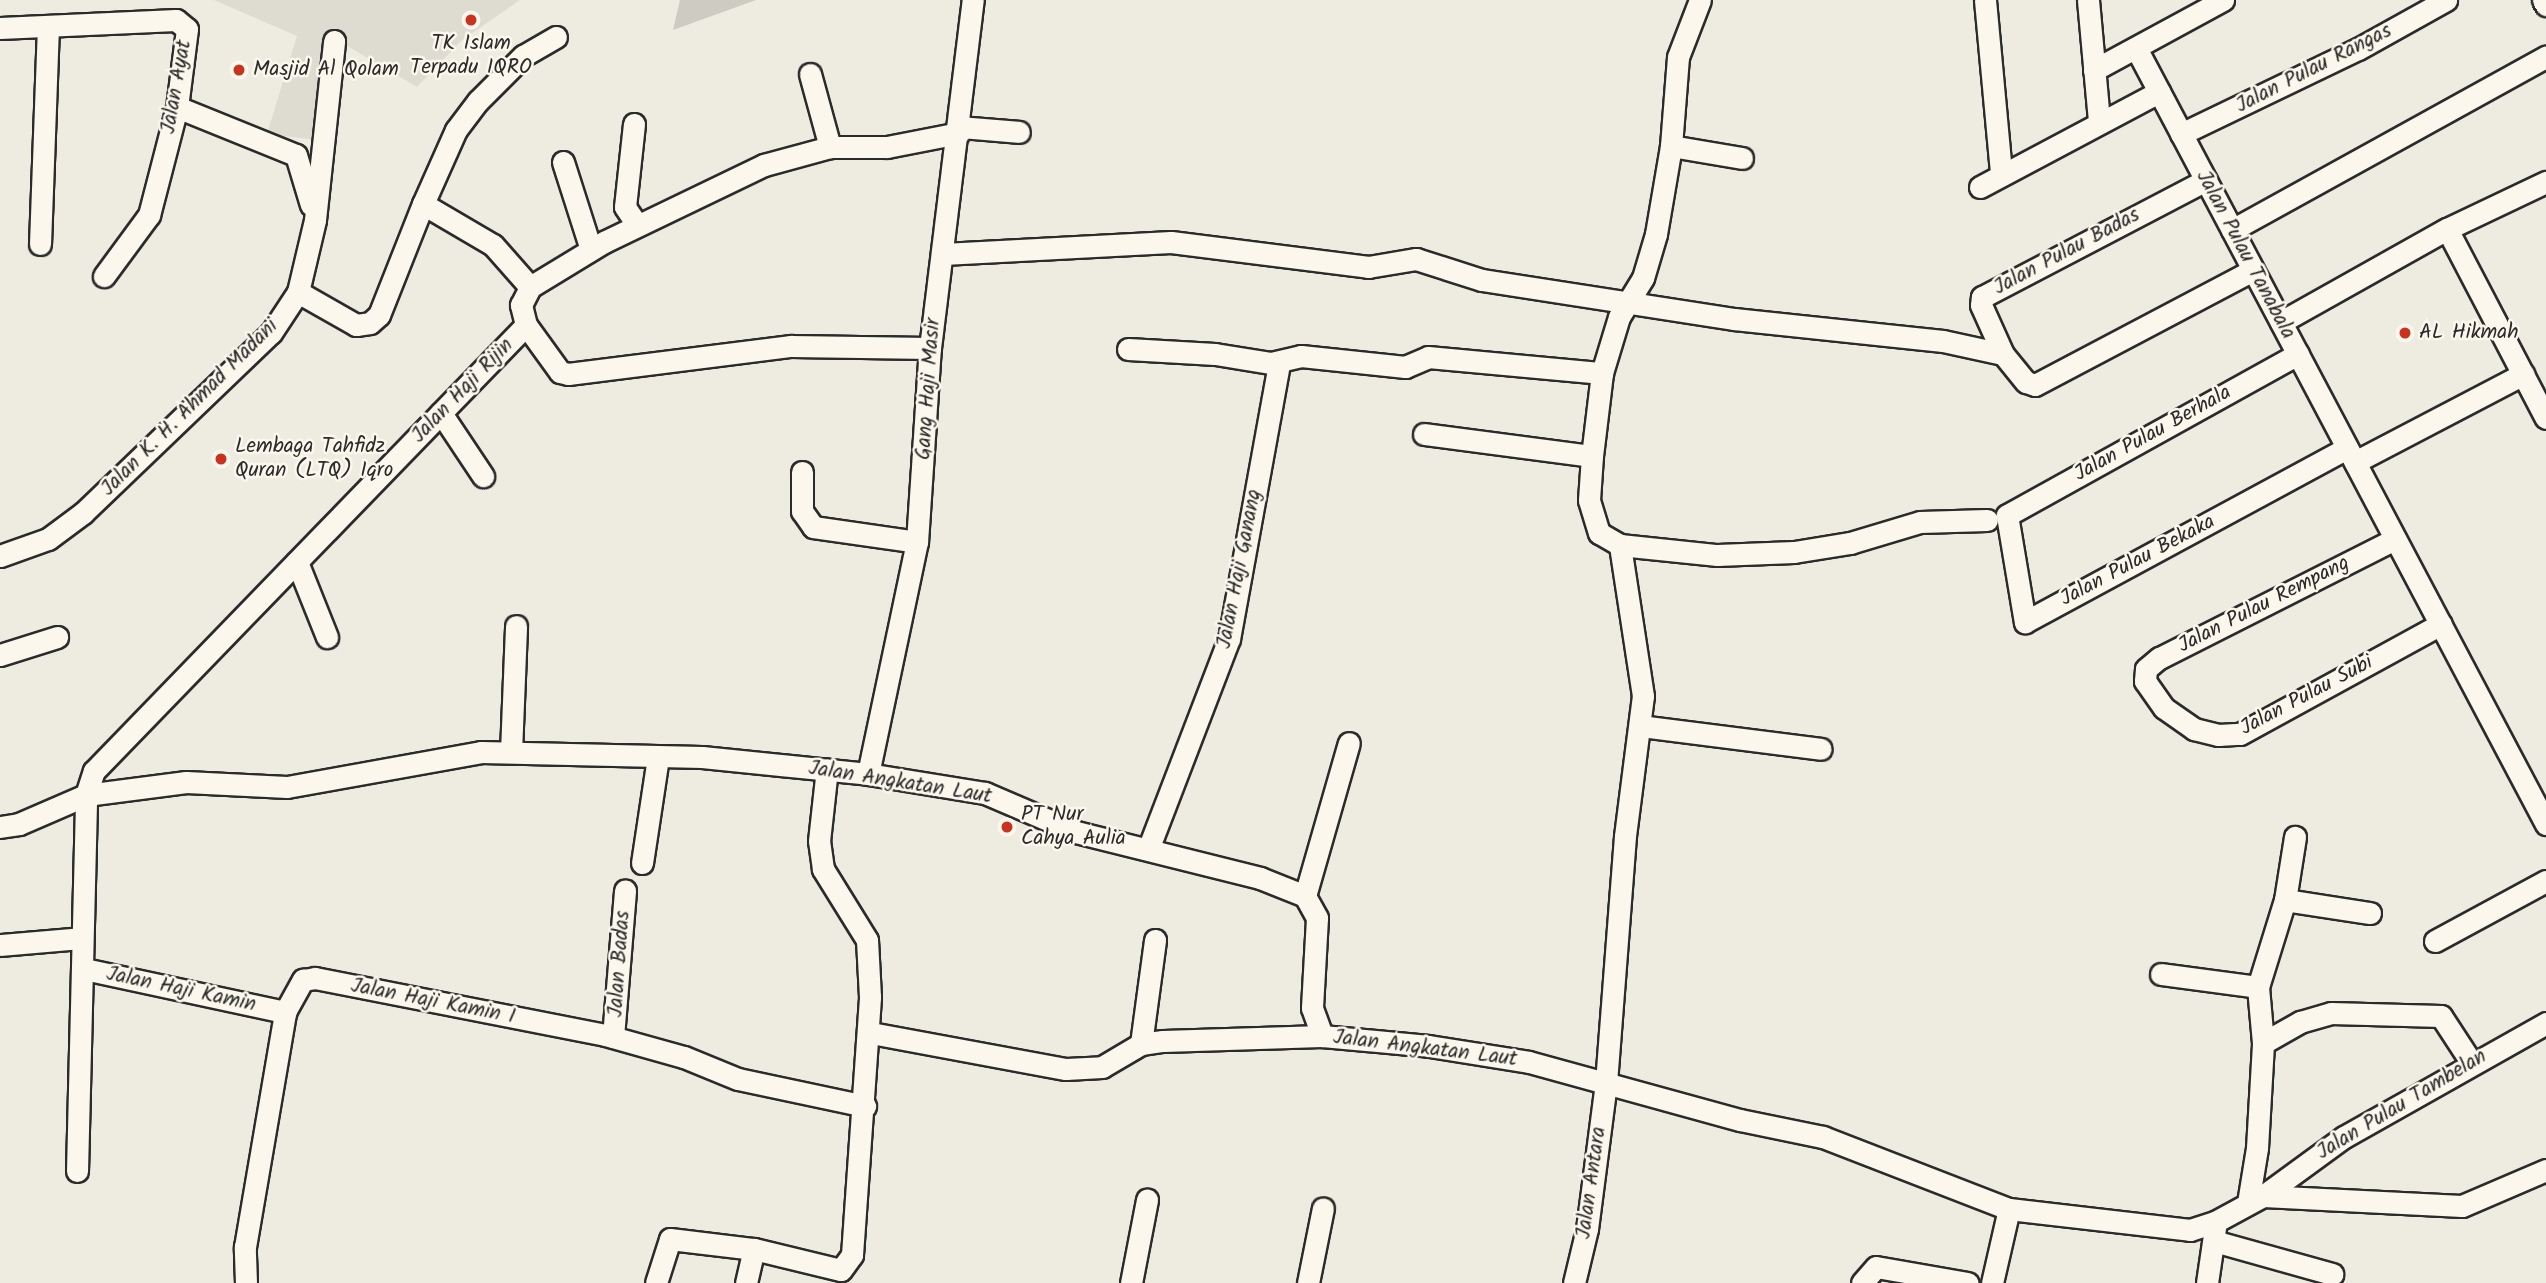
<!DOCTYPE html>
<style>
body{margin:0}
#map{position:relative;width:2546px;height:1283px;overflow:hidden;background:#eeebe0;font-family:Kalam,sans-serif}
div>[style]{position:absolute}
.built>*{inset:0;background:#dedbd1}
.green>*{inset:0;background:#cecbc2}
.roads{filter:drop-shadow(2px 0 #2b2b2b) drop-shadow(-2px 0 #2b2b2b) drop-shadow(0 2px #2b2b2b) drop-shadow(0 -2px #2b2b2b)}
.minor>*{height:21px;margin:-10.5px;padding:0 10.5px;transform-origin:10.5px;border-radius:10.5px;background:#fbf7ec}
.dots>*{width:19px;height:19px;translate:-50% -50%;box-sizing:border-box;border:4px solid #fbf7ec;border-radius:50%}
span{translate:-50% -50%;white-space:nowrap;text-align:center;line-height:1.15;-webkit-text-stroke:5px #fbf7ec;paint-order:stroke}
.poi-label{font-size:21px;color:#2b2b2b}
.left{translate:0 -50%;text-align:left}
.street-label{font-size:21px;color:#2b2b2b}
</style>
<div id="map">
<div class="built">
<div style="clip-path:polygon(214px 0,520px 0,462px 40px,417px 87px,344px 44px,317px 140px,267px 134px,297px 36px)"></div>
</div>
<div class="green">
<div style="clip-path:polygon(680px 0,756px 0,673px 30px)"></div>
</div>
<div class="roads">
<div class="minor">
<div style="left:1985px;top:0;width:175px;rotate:84.7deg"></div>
<div style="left:2088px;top:0;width:121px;rotate:84.8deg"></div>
<div style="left:2543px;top:0;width:6px;rotate:59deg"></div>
<div style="left:0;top:28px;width:176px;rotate:-2.6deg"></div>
<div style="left:176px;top:20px;width:14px;rotate:39deg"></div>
<div style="left:187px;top:29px;width:79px;rotate:97.3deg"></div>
<div style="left:177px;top:107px;width:112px;rotate:104.5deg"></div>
<div style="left:149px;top:215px;width:76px;rotate:126.4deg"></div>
<div style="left:2136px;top:48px;width:878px;rotate:62.15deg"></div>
<div style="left:2094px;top:70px;width:147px;rotate:-28.5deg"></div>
<div style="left:810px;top:74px;width:76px;rotate:74.7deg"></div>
<div style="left:177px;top:107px;width:128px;rotate:22deg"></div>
<div style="left:296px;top:155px;width:52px;rotate:73.3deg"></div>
<div style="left:634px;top:124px;width:83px;rotate:96.2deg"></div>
<div style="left:625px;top:207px;width:22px;rotate:56deg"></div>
<div style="left:960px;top:127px;width:59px;rotate:4.8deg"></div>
<div style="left:2181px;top:134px;width:196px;rotate:-25.7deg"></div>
<div style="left:2358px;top:49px;width:101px;rotate:-29.1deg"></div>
<div style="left:1671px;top:146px;width:72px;rotate:9.6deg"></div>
<div style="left:563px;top:162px;width:92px;rotate:72.3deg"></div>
<div style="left:2206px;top:180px;width:253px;rotate:152.4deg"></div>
<div style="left:1982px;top:297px;width:8px;rotate:97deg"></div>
<div style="left:1981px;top:305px;width:54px;rotate:65.8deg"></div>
<div style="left:2003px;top:354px;width:36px;rotate:51deg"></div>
<div style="left:2026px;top:382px;width:9px;rotate:18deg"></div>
<div style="left:2035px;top:385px;width:246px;rotate:-27.8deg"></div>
<div style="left:1980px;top:187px;width:203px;rotate:-28deg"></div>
<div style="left:423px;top:204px;width:81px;rotate:-66deg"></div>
<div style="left:456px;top:130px;width:36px;rotate:-53deg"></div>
<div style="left:478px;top:101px;width:64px;rotate:-45deg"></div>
<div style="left:523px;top:56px;width:38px;rotate:-30deg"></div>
<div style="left:2447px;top:229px;width:213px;rotate:62.4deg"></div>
<div style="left:2232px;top:230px;width:359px;rotate:-28.9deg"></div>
<div style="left:40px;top:244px;width:218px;rotate:-87.9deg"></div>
<div style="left:943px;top:254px;width:228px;rotate:-3deg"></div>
<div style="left:1171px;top:242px;width:199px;rotate:7.2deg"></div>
<div style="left:1368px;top:267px;width:49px;rotate:-9.5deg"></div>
<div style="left:1416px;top:259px;width:69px;rotate:17.7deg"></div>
<div style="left:1482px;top:280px;width:255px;rotate:8.8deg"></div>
<div style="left:1734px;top:319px;width:210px;rotate:6deg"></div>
<div style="left:1943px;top:341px;width:61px;rotate:12.2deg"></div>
<div style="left:298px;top:292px;width:67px;rotate:29.6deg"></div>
<div style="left:356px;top:325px;width:14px;rotate:-8deg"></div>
<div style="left:370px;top:323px;width:12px;rotate:-42deg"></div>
<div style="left:379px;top:315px;width:119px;rotate:-68.4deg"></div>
<div style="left:423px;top:204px;width:81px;rotate:30.4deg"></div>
<div style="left:493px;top:245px;width:56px;rotate:48.6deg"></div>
<div style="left:2281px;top:322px;width:190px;rotate:-29.3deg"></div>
<div style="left:2447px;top:229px;width:110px;rotate:-25.4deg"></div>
<div style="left:526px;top:325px;width:58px;rotate:54.1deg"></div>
<div style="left:560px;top:372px;width:8px;rotate:14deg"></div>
<div style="left:568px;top:374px;width:225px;rotate:-7.2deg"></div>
<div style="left:791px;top:346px;width:139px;rotate:0.8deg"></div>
<div style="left:1128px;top:349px;width:87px;rotate:3.3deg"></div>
<div style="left:1215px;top:354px;width:57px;rotate:9.1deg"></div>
<div style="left:1271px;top:363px;width:31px;rotate:-13deg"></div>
<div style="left:1301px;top:356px;width:105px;rotate:6deg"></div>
<div style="left:1405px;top:367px;width:25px;rotate:-23deg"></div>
<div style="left:1428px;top:357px;width:175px;rotate:5.3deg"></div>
<div style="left:2298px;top:354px;width:333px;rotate:151deg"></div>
<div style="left:2007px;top:515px;width:109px;rotate:80.5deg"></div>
<div style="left:2025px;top:622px;width:366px;rotate:-28.4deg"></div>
<div style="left:441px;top:413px;width:76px;rotate:56.3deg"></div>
<div style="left:1424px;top:434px;width:169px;rotate:7.5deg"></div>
<div style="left:2355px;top:462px;width:190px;rotate:-27.6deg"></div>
<div style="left:802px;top:472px;width:39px;rotate:90deg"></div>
<div style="left:802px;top:511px;width:19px;rotate:55deg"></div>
<div style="left:813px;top:527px;width:105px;rotate:8.2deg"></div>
<div style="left:2395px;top:539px;width:264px;rotate:153.2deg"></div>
<div style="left:2159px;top:658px;width:17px;rotate:140deg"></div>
<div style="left:2146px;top:669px;width:12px;rotate:95deg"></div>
<div style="left:2145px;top:681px;width:33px;rotate:55deg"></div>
<div style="left:2164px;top:708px;width:37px;rotate:35deg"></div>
<div style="left:2194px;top:729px;width:25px;rotate:14deg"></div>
<div style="left:2218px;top:735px;width:22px;rotate:-3deg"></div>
<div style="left:2240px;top:734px;width:229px;rotate:-28.7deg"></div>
<div style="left:1620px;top:545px;width:98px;rotate:5.9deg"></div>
<div style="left:1717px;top:555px;width:77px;rotate:-2.2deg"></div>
<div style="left:1794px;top:552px;width:57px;rotate:-9.1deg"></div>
<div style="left:1850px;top:543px;width:73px;rotate:-16.7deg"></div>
<div style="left:1920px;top:522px;width:67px;rotate:-1.7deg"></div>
<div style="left:0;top:556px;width:51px;rotate:-19.5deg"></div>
<div style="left:48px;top:539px;width:44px;rotate:-36.6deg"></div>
<div style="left:83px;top:513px;width:260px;rotate:-43.8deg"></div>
<div style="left:271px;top:333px;width:49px;rotate:-56.6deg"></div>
<div style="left:298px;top:292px;width:74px;rotate:-76.7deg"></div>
<div style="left:315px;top:220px;width:180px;rotate:-83.9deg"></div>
<div style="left:297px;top:562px;width:81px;rotate:68.2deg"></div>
<div style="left:0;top:655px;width:60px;rotate:-17.5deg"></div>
<div style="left:1640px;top:726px;width:182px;rotate:7.2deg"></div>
<div style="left:511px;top:752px;width:126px;rotate:-87.7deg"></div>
<div style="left:868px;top:774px;width:237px;rotate:-78.1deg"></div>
<div style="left:917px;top:542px;width:194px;rotate:-86.2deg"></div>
<div style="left:930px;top:348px;width:351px;rotate:-83deg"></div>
<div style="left:0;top:827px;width:19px;rotate:-9deg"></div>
<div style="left:19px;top:824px;width:73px;rotate:-23.4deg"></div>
<div style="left:86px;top:795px;width:101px;rotate:-7.4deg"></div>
<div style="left:186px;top:782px;width:101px;rotate:2.8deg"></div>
<div style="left:287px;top:787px;width:197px;rotate:-10.2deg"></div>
<div style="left:481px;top:752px;width:221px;rotate:1.3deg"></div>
<div style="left:702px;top:757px;width:167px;rotate:5.8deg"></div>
<div style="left:868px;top:774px;width:119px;rotate:9.2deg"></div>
<div style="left:985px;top:793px;width:99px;rotate:23.2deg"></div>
<div style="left:1076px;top:832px;width:190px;rotate:14deg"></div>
<div style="left:1260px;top:878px;width:48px;rotate:21.8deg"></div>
<div style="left:1305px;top:896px;width:25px;rotate:61deg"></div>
<div style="left:1317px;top:918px;width:90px;rotate:93.2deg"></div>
<div style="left:1312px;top:1008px;width:30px;rotate:70deg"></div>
<div style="left:1149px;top:847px;width:223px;rotate:-69deg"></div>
<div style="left:1229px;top:639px;width:280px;rotate:-79.7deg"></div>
<div style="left:642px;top:863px;width:107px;rotate:-81.4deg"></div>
<div style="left:1305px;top:896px;width:159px;rotate:-74deg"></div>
<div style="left:2285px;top:900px;width:86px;rotate:8.7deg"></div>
<div style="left:2435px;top:941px;width:126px;rotate:-28.4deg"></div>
<div style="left:0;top:945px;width:82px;rotate:-4.9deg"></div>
<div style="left:84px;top:969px;width:206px;rotate:12.1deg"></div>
<div style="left:2161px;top:974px;width:98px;rotate:7.6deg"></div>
<div style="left:871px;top:1033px;width:198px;rotate:10.5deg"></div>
<div style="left:1066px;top:1069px;width:36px;rotate:-3deg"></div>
<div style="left:1102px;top:1067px;width:45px;rotate:-30.5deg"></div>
<div style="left:1141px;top:1044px;width:22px;rotate:-8deg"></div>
<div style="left:1163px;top:1041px;width:159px;rotate:-1.8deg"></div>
<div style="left:1322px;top:1036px;width:107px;rotate:5.3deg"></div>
<div style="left:1429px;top:1046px;width:101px;rotate:9.1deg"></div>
<div style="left:1529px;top:1062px;width:219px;rotate:15.4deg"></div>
<div style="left:1740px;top:1120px;width:85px;rotate:11.6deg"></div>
<div style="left:1823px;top:1137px;width:199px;rotate:21.2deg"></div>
<div style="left:2009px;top:1209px;width:182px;rotate:6.6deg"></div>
<div style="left:2190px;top:1230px;width:26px;rotate:-18deg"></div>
<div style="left:2215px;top:1222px;width:55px;rotate:-28.4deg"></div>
<div style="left:2263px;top:1196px;width:100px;rotate:-36.1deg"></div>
<div style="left:2344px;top:1137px;width:232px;rotate:-29.4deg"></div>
<div style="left:613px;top:1037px;width:147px;rotate:-85.3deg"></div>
<div style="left:2263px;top:1043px;width:43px;rotate:-29.6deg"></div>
<div style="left:2300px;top:1022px;width:32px;rotate:-16deg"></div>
<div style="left:2331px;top:1013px;width:110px;rotate:1.6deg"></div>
<div style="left:2441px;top:1016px;width:55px;rotate:56.9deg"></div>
<div style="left:1141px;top:1044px;width:105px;rotate:-82.3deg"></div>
<div style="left:77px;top:1171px;width:376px;rotate:-88.6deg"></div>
<div style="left:86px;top:795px;width:25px;rotate:-72deg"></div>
<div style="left:94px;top:771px;width:621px;rotate:-45.91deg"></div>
<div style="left:526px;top:325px;width:21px;rotate:-104deg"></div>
<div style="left:521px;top:305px;width:20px;rotate:-63deg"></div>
<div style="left:530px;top:287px;width:87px;rotate:-31.3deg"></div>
<div style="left:604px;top:242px;width:178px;rotate:-25.7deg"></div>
<div style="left:764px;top:165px;width:68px;rotate:-15.3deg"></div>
<div style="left:830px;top:147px;width:57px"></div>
<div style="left:887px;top:147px;width:73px;rotate:-11deg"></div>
<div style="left:2263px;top:1196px;width:199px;rotate:2.9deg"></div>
<div style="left:2462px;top:1206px;width:91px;rotate:-23.2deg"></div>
<div style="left:2248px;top:1203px;width:56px;rotate:-80.7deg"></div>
<div style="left:2257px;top:1148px;width:105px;rotate:-86.7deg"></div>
<div style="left:2263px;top:1043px;width:56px;rotate:-95.1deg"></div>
<div style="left:2258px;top:987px;width:91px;rotate:-72.8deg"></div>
<div style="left:2285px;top:900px;width:64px;rotate:-81deg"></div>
<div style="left:2214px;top:1241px;width:123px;rotate:15.6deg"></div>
<div style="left:246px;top:1283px;width:36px;rotate:-92deg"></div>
<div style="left:245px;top:1247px;width:238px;rotate:-80.3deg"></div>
<div style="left:285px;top:1012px;width:37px;rotate:-61deg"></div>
<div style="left:303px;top:980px;width:12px;rotate:-9deg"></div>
<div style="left:315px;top:978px;width:296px;rotate:11.1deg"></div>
<div style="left:605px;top:1035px;width:82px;rotate:15.6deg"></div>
<div style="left:684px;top:1057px;width:58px;rotate:22.2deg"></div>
<div style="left:738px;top:1079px;width:130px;rotate:12deg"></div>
<div style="left:656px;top:1283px;width:46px;rotate:-72.3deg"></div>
<div style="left:670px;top:1239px;width:85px;rotate:6.8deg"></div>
<div style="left:754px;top:1249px;width:89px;rotate:13.6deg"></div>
<div style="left:841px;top:1270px;width:19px;rotate:-54deg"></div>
<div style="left:852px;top:1255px;width:259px;rotate:-86deg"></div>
<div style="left:870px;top:997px;width:57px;rotate:-93deg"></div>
<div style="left:867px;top:940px;width:84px;rotate:-121.8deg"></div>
<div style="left:823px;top:869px;width:28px;rotate:-98deg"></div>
<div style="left:819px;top:841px;width:72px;rotate:-83.7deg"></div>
<div style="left:746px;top:1283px;width:35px;rotate:-77deg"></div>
<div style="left:1131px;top:1283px;width:85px;rotate:-79.1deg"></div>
<div style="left:1308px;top:1283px;width:76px;rotate:-78.7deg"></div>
<div style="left:1574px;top:1283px;width:56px;rotate:-76.5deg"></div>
<div style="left:1587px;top:1229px;width:147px;rotate:-82.6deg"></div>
<div style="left:1606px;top:1083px;width:248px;rotate:-85.6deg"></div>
<div style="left:1625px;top:836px;width:141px;rotate:-82.7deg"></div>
<div style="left:1643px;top:696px;width:153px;rotate:-98.7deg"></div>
<div style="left:1620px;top:545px;width:24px;rotate:-150deg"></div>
<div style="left:1599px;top:533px;width:34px;rotate:-107deg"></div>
<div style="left:1589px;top:500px;width:44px;rotate:-86.1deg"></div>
<div style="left:1592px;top:456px;width:84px;rotate:-83.1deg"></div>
<div style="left:1602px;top:373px;width:59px;rotate:-73.1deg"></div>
<div style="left:1619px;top:317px;width:46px;rotate:-58.4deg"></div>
<div style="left:1643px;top:278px;width:46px;rotate:-73.5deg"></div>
<div style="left:1656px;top:234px;width:89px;rotate:-80.3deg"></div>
<div style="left:1671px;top:146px;width:89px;rotate:-85.5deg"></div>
<div style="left:1678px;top:57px;width:61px;rotate:-68.9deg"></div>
<div style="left:1862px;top:1283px;width:21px;rotate:-49deg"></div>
<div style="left:1876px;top:1267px;width:93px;rotate:9.9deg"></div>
<div style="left:1992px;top:1283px;width:76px;rotate:-77.1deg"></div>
<div style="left:2207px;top:1283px;width:56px;rotate:-81.7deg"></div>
</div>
</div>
<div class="dots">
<div style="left:471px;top:20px;background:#c8321e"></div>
<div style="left:239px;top:70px;background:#c8321e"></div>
<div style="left:2405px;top:333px;background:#c8321e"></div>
<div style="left:221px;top:459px;background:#c8321e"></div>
<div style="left:1007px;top:827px;background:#c8321e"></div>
</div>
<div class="poi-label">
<span style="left:471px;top:56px">TK Islam<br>Terpadu IQRO</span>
<span class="left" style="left:253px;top:70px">Masjid Al Qolam</span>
<span class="left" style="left:2419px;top:333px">AL Hikmah</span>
<span class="left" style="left:235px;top:459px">Lembaga Tahfidz<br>Quran (LTQ) Iqro</span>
<span class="left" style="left:1021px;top:827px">PT Nur<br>Cahya Aulia</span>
</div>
<div class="street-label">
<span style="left:2314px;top:69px;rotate:-27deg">Jalan Pulau Rangas</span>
<span style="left:177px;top:87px;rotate:-80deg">Jalan Ayat</span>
<span style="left:2067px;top:252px;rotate:-28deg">Jalan Pulau Badas</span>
<span style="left:2245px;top:255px;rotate:62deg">Jalan Pulau Tanabala</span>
<span style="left:929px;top:389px;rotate:-86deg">Gang Haji Masir</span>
<span style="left:463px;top:391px;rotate:-46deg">Jalan Haji Rijin</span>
<span style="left:190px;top:408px;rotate:-45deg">Jalan K. H. Ahmad Madani</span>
<span style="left:2153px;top:434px;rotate:-29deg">Jalan Pulau Berhala</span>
<span style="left:2138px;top:561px;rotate:-28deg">Jalan Pulau Bekaka</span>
<span style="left:1240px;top:569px;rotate:-79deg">Jalan Haji Ganang</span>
<span style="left:2264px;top:605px;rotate:-27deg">Jalan Pulau Rempang</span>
<span style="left:2307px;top:696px;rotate:-28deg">Jalan Pulau Subi</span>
<span style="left:900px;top:783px;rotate:9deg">Jalan Angkatan Laut</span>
<span style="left:620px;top:964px;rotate:-86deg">Jalan Badas</span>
<span style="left:181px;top:990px;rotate:12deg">Jalan Haji Kamin</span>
<span style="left:433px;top:1002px;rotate:11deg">Jalan Haji Kamin I</span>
<span style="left:1425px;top:1049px;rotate:7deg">Jalan Angkatan Laut</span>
<span style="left:2402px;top:1105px;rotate:-31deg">Jalan Pulau Tambelan</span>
<span style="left:1592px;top:1183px;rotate:-82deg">Jalan Antara</span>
</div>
</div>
